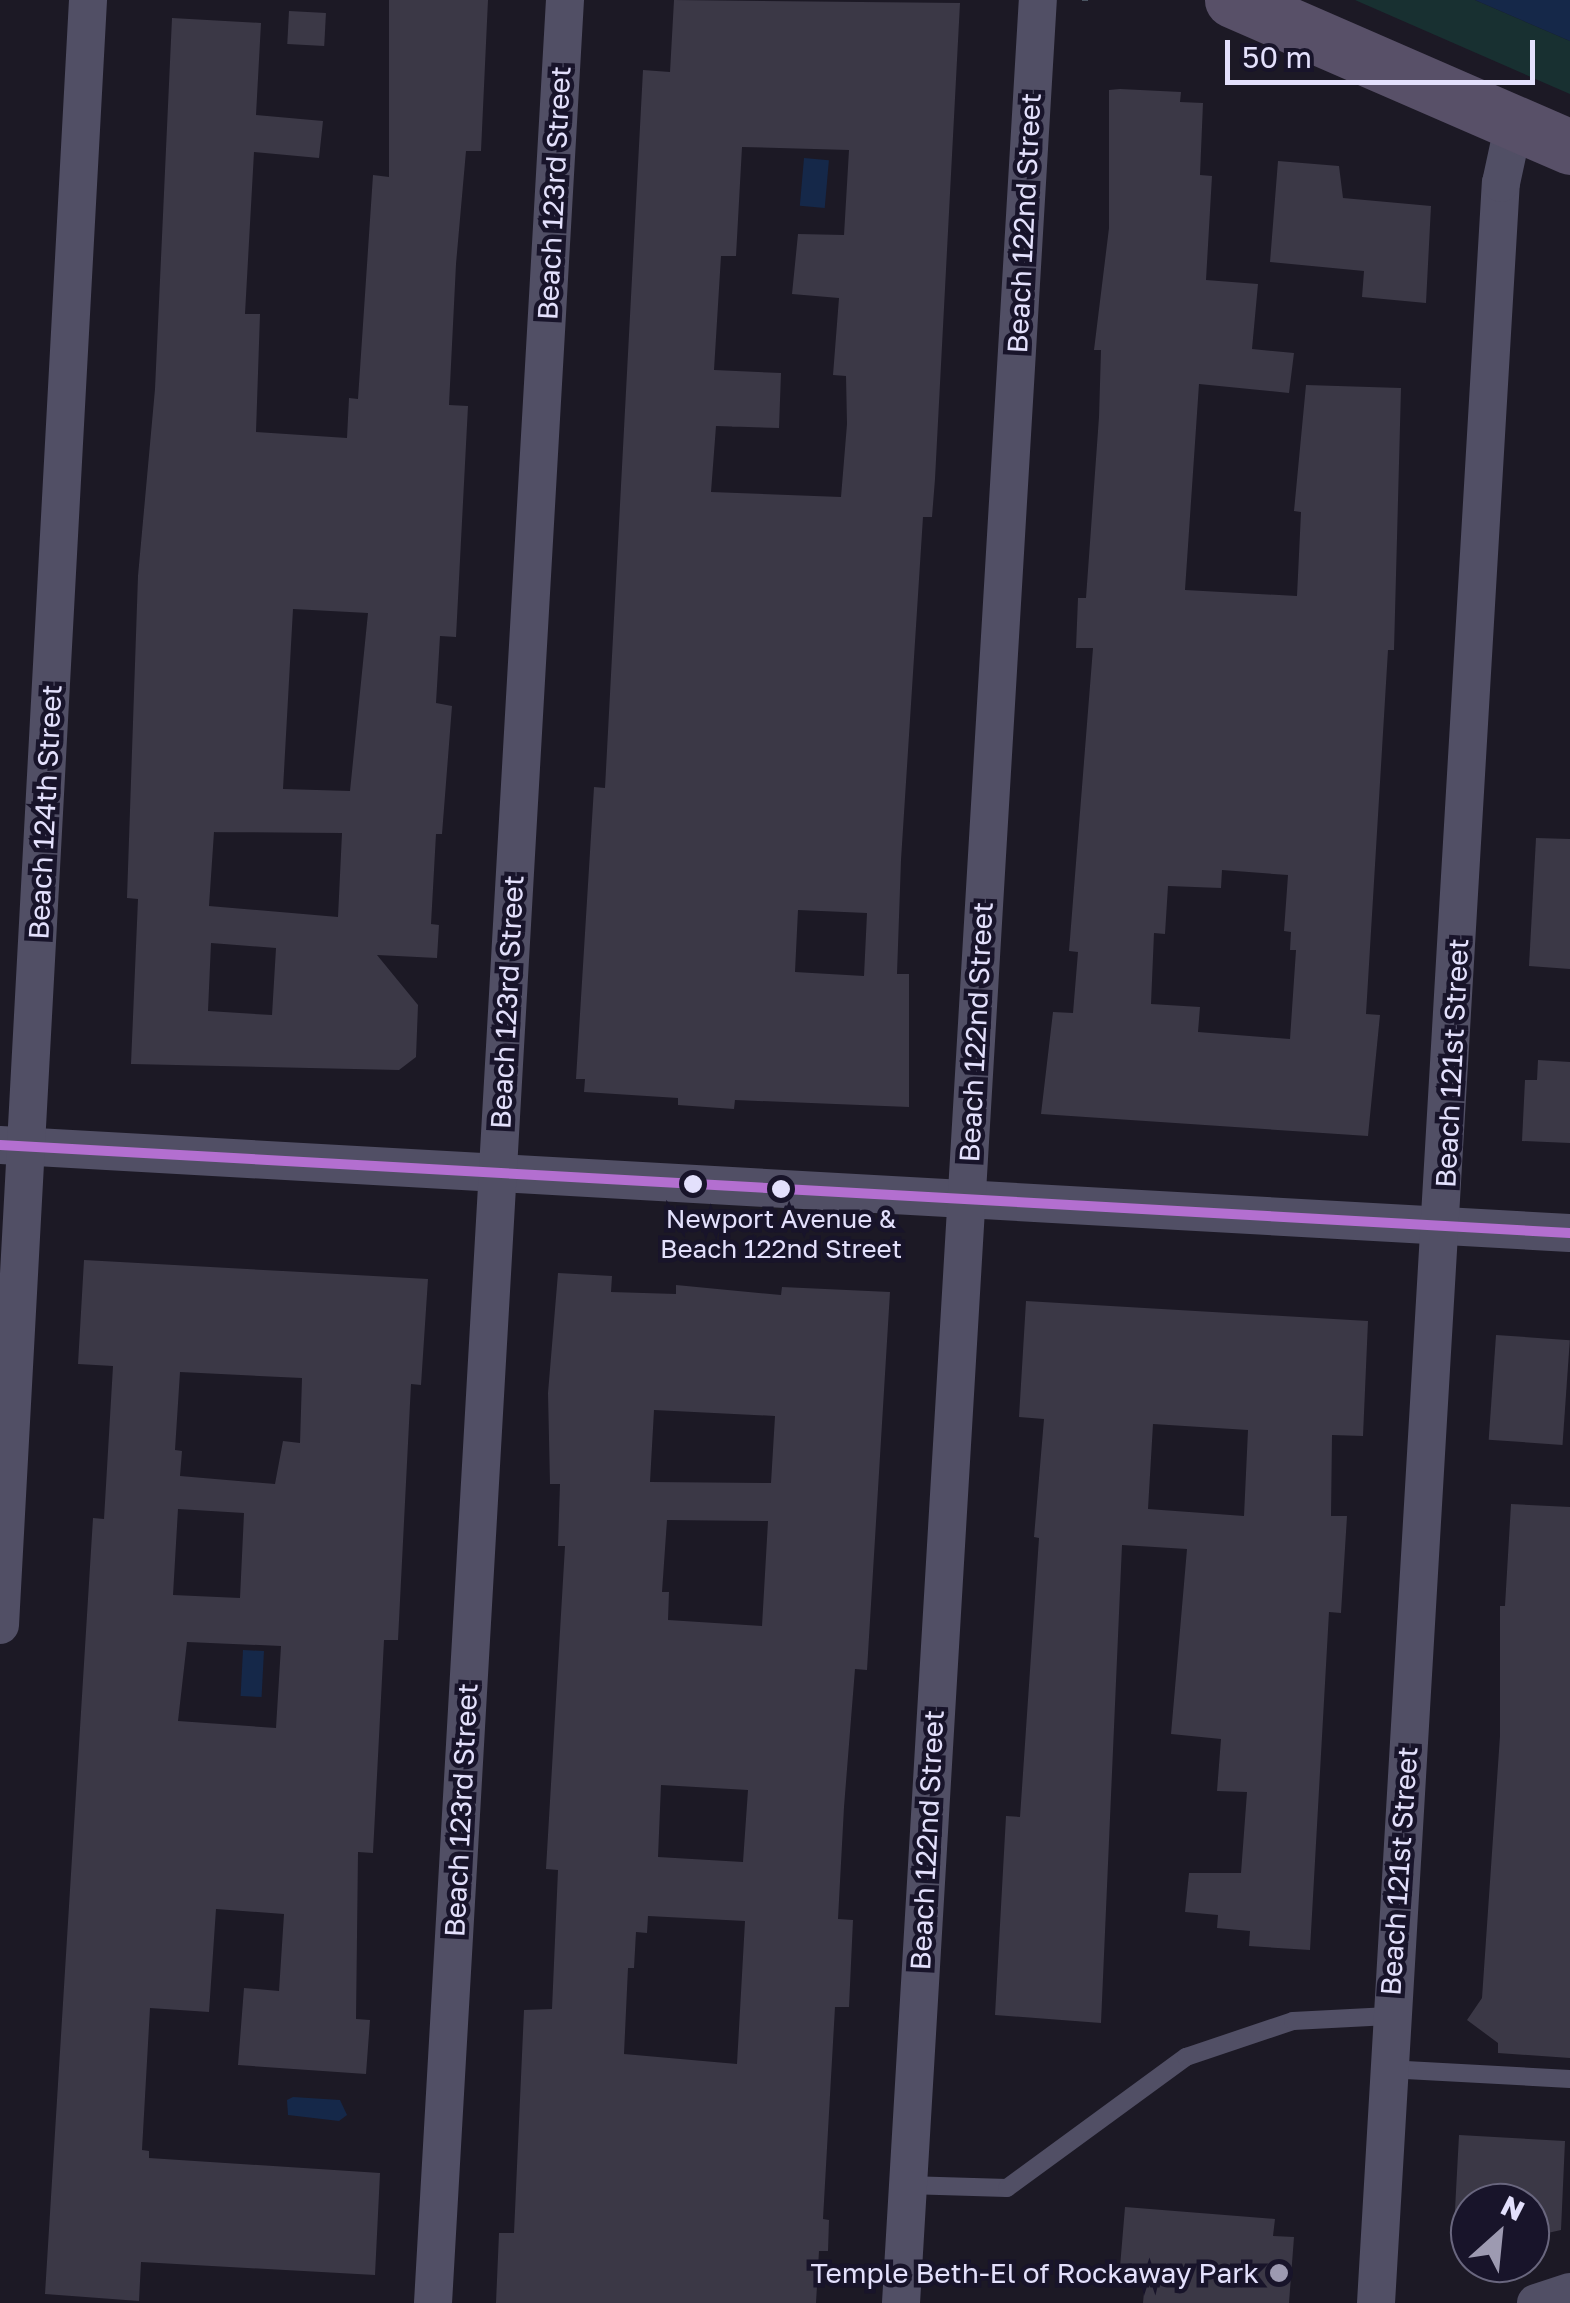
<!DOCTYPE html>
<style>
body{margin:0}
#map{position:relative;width:1570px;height:2303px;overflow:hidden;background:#1c1925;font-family:"Golos Text",sans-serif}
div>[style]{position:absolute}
.green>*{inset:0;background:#183031}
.water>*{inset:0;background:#152849;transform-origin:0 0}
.building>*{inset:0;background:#3b3846;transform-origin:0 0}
.path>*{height:6px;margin-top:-3px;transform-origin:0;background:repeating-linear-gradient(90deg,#4b5562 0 5px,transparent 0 13px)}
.service>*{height:18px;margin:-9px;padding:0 9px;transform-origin:9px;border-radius:9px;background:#514f65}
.minor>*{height:38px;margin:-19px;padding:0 19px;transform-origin:19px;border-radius:19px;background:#514f65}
.primary>*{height:55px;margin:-27.5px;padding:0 27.5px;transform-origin:27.5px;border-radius:27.5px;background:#585068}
.bus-1>*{height:10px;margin:-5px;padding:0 5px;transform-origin:5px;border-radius:5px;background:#b36fd0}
.dots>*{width:28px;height:28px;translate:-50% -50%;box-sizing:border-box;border:5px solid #18142a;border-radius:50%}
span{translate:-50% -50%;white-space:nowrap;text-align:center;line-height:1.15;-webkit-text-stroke:9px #18142a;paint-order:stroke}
.bus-label{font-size:26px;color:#e3e0fc}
.street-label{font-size:28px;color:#e3e0fc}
.poi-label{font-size:28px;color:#e3e0fc}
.right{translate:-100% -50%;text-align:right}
.north{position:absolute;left:1450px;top:2183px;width:100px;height:100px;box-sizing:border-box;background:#18142a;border:2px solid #69667e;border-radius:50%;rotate:27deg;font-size:28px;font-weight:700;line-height:40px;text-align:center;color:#e3e0fc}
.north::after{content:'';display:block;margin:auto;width:35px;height:45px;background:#9d9ab1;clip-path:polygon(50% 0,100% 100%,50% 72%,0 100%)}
.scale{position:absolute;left:1225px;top:40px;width:310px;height:45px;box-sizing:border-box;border:5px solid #e3e0fc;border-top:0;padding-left:12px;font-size:30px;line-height:35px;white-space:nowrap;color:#e3e0fc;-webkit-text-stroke:8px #18142a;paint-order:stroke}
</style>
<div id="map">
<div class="green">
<div style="clip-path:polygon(1355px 0,1475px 0,1570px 41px,1570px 94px)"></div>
</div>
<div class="water">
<div style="clip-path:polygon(1475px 0,1570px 0,1570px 41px)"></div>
<div style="left:804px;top:158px;width:25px;height:48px;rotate:5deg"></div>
<div style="left:243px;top:1650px;width:21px;height:46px;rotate:3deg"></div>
<div style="clip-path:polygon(293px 2097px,340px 2100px,347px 2115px,339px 2121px,288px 2115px,287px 2100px)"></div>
</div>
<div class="building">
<div style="clip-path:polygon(evenodd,389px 0,488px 0,481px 151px,466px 151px,456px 264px,449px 405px,468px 406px,456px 637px,440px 636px,436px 703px,452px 706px,442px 834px,436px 834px,431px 924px,439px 925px,437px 958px,377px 955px,418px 1005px,416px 1057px,399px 1070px,131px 1064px,138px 899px,127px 898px,138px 576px,155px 389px,172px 18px,261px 23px,256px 115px,323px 121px,319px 158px,254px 152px,245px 314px,260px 314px,256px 432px,347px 438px,349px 398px,358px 399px,373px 175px,389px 177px,389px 0,293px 609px,368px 613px,350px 791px,283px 789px,293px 609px,389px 0,214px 832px,342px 833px,338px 917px,209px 906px,214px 832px,389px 0,211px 943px,276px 948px,272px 1015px,208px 1011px,211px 943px)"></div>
<div style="clip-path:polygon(evenodd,674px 0,960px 3px,935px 479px,932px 517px,923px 517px,901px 860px,897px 974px,909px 974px,909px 1107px,735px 1100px,734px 1109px,678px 1105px,678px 1098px,584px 1092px,585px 1079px,576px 1079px,594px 787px,605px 788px,643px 70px,670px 72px,674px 0,742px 147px,849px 150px,844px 235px,798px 234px,792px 294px,839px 298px,833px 375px,846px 376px,847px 424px,841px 497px,711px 492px,716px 426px,779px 428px,781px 373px,714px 370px,721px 256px,736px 256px,742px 147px,674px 0,798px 910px,867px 913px,864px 976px,795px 972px,798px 910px)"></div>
<div style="left:289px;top:11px;width:37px;height:33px;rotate:3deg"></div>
<div style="clip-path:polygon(evenodd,1120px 89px,1181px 92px,1180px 102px,1203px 103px,1200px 175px,1212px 176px,1206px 280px,1258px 284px,1252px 349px,1294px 353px,1289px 393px,1199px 384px,1185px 590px,1297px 596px,1301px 512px,1294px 511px,1306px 385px,1401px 388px,1394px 650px,1388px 650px,1366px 1014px,1380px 1015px,1368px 1136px,1041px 1114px,1053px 1012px,1073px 1013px,1078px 952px,1069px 951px,1093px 648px,1076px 648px,1078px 598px,1086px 598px,1099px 417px,1101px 350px,1094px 350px,1109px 228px,1109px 90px,1120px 89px,1222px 870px,1288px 875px,1284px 931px,1291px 932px,1290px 950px,1296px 950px,1290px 1039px,1198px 1032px,1200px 1007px,1151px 1004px,1154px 933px,1165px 934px,1168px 886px,1221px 888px,1222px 870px)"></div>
<div style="clip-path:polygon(1278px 161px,1339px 166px,1343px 198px,1431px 206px,1426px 303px,1362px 297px,1364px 271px,1270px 262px)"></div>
<div style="clip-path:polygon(1536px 838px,1570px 839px,1570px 969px,1529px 966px)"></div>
<div style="clip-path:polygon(1538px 1060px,1570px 1062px,1570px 1143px,1522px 1141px,1525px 1080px,1537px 1080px)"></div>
<div style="clip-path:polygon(evenodd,84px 1260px,428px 1279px,421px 1385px,411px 1384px,398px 1640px,384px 1640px,373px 1853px,358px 1852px,356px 2019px,370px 2020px,366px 2074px,238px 2065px,244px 1988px,279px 1991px,284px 1914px,216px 1909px,209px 2012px,150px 2008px,142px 2150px,149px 2151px,149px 2158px,380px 2173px,375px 2275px,141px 2262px,139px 2301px,45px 2294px,93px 1518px,104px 1519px,113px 1366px,78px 1364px,84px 1260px,180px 1372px,302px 1378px,300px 1443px,283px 1441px,275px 1484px,180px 1476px,182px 1451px,175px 1450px,180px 1372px,84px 1260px,178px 1509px,244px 1513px,240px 1598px,173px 1595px,178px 1509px,84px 1260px,187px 1642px,281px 1646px,276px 1728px,178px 1721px,187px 1642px)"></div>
<div style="clip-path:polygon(evenodd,558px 1273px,612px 1276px,611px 1292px,676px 1294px,676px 1285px,781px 1295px,782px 1287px,890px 1292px,867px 1670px,855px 1669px,844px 1807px,838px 1919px,853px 1920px,849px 2007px,835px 2007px,823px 2219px,829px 2220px,828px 2251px,819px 2251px,816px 2303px,496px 2303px,499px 2233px,514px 2233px,524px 2010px,552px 2009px,558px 1870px,546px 1869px,565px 1546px,558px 1546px,560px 1484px,550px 1484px,548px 1393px,558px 1273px,654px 1410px,775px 1416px,771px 1483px,650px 1482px,654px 1410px,558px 1273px,667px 1520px,768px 1521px,762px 1626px,668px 1620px,669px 1592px,662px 1592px,667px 1520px,558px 1273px,661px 1785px,748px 1790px,743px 1862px,658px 1857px,661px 1785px,558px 1273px,648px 1916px,745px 1921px,737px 2064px,624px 2054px,628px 1968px,634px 1968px,636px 1932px,647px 1933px,648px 1916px)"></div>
<div style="clip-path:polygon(evenodd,1026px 1301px,1368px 1321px,1363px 1436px,1332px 1435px,1331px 1516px,1347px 1516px,1341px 1613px,1329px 1612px,1310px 1950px,1249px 1946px,1250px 1931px,1217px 1928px,1218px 1915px,1185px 1912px,1189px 1873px,1241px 1873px,1247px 1792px,1217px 1791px,1221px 1739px,1171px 1734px,1187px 1549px,1122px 1545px,1101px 2023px,995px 2015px,1006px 1816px,1020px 1817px,1039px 1538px,1034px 1537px,1044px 1419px,1019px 1417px,1026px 1301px,1153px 1424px,1248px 1430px,1244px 1516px,1148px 1509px,1153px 1424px)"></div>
<div style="left:1496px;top:1335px;width:74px;height:105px;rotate:4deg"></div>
<div style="clip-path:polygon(1511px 1504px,1570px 1507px,1570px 2058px,1498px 2053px,1498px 2043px,1467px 2020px,1482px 1998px,1500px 1736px,1500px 1606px,1505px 1606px)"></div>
<div style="clip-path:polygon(1459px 2135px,1565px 2141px,1561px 2230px,1530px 2237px,1530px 2203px,1470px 2203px,1470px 2248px,1453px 2247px)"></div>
<div style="clip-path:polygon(1125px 2207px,1275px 2219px,1273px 2236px,1294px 2237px,1289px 2303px,1143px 2303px,1146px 2269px,1120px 2267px)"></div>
</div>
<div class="path">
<div style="left:1085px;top:1px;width:1px;rotate:-90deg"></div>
</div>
<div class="service">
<div style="left:1387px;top:2069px;width:183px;rotate:3.1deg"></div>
<div style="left:906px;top:2185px;width:101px;rotate:1.7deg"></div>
<div style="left:1007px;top:2188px;width:222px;rotate:-36.2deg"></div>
<div style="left:1186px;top:2057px;width:113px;rotate:-18.6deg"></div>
<div style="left:1293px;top:2021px;width:96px;rotate:-3deg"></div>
</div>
<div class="minor">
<div style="left:0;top:1145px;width:1572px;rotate:3.21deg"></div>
<div style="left:0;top:1625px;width:1627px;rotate:-86.9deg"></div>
<div style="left:433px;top:2303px;width:2307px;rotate:-86.72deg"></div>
<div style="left:901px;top:2303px;width:2307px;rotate:-86.6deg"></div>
<div style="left:1376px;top:2303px;width:2124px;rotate:-86.63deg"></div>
<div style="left:1501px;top:183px;width:61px;rotate:-77.8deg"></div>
<div style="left:1536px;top:2303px;width:36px;rotate:-18deg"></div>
</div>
<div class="primary">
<div style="left:1232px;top:0;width:369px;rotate:23.5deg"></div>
</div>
<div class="bus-1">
<div style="left:0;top:1145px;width:1572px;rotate:3.21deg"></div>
</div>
<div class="dots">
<div style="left:693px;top:1184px;background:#e3e0fc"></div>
<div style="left:781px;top:1189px;background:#e3e0fc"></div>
<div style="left:1279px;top:2273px;background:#9d9ab1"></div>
</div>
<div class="bus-label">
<span style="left:781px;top:1234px">Newport Avenue &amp;<br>Beach 122nd Street</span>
</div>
<div class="street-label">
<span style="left:554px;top:193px;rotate:-87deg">Beach 123rd Street</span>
<span style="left:1024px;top:223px;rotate:-87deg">Beach 122nd Street</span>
<span style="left:45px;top:812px;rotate:-87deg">Beach 124th Street</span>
<span style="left:507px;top:1002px;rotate:-87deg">Beach 123rd Street</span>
<span style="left:976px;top:1032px;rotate:-87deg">Beach 122nd Street</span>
<span style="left:1452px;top:1063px;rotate:-87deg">Beach 121st Street</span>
<span style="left:461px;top:1810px;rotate:-87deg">Beach 123rd Street</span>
<span style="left:927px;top:1840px;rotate:-87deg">Beach 122nd Street</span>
<span style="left:1399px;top:1871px;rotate:-86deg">Beach 121st Street</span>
</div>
<div class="poi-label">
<span class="right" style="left:1259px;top:2273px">Temple Beth-El of Rockaway Park</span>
</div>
<div class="north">N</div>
<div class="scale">50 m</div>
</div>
